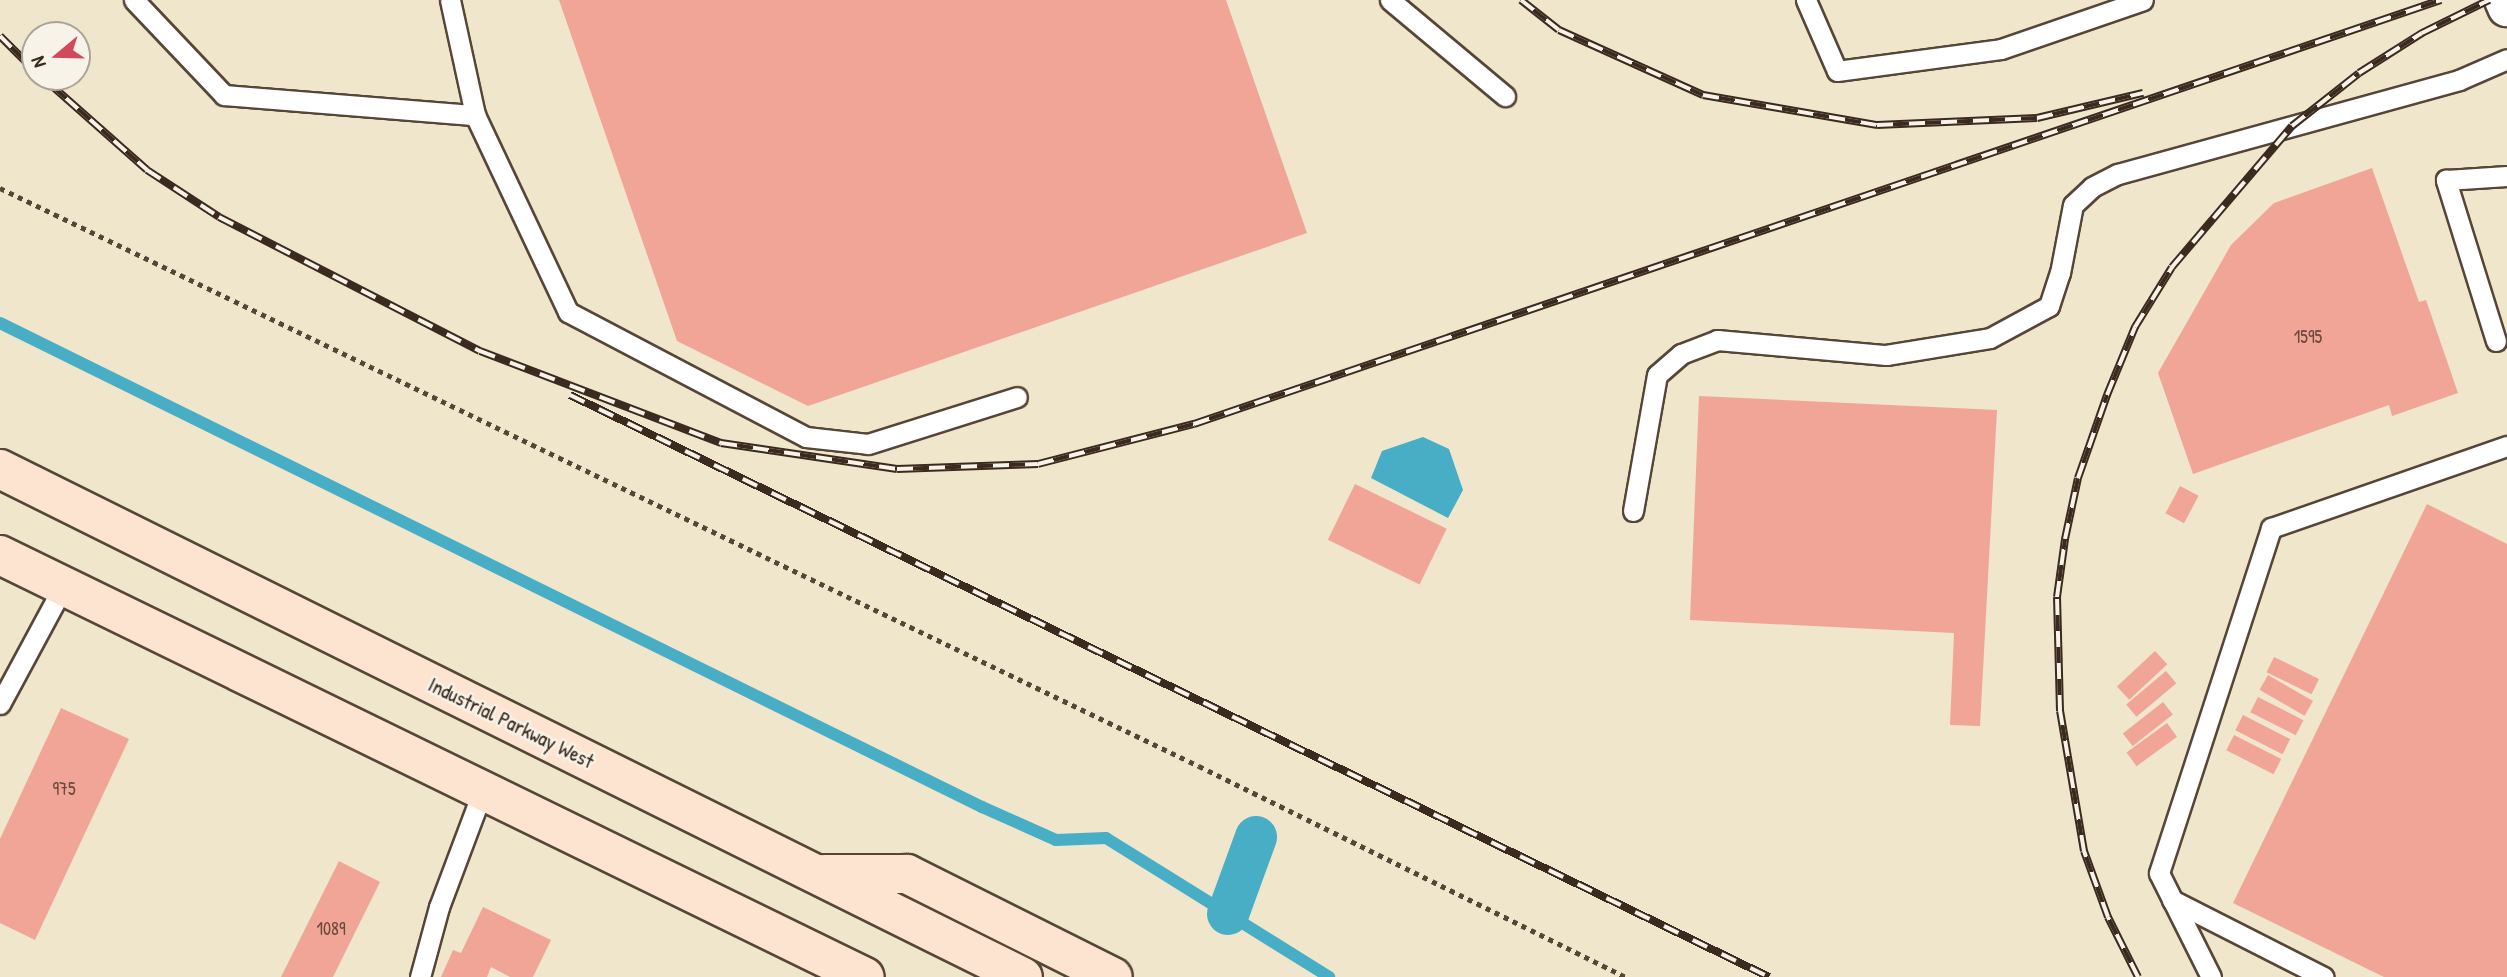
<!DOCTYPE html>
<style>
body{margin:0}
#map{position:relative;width:2507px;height:977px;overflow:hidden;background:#efe6cc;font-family:"Patrick Hand",sans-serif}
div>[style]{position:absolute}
.water>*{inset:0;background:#47aec6}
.stream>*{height:12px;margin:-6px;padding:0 6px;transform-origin:6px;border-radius:6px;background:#47aec6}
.canal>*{height:42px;margin:-21px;padding:0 21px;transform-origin:21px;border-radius:21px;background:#47aec6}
.building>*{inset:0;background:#f1a597;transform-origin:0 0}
.path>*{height:4.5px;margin-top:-2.25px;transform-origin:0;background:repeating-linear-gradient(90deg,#564638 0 5px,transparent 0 10px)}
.roads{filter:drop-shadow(2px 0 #564638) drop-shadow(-2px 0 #564638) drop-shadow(0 2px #564638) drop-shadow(0 -2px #564638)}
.lane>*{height:19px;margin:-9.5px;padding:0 9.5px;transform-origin:9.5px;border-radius:9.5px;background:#fff}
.street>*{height:38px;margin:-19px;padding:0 19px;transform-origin:19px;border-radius:19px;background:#fff}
.secondary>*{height:38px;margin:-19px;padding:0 19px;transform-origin:19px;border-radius:19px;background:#fde4d0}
.rail>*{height:8px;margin-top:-4px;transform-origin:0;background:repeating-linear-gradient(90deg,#f7f3e8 0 16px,#3b2a1e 0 32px);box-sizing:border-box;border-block:2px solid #3b2a1e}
span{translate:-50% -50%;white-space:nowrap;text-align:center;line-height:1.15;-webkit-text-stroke:5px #f7f3e8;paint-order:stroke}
.number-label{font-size:18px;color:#68493c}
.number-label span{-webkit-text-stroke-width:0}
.street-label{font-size:21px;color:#3b2a1e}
.north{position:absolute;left:21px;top:21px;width:70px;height:70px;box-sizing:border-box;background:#f7f3e8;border:2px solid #aca397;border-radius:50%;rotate:251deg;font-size:19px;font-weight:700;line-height:28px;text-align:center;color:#3b2a1e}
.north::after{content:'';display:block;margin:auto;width:24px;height:32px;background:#d1495b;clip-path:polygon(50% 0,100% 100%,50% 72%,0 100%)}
</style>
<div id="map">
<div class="water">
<div style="clip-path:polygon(1423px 437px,1449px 449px,1463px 490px,1448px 518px,1371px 478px,1382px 451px)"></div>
</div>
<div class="stream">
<div style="left:0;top:323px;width:1095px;rotate:26.24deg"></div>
<div style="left:982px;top:807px;width:81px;rotate:24deg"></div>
<div style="left:1056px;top:840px;width:50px;rotate:-2.3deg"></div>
<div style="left:1106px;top:838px;width:263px;rotate:31.9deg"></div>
</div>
<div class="canal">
<div style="left:1228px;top:914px;width:82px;rotate:-70deg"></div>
</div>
<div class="building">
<div style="clip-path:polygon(559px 0,1226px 0,1307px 233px,808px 406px,677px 341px)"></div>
<div style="clip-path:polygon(2372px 168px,2419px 302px,2426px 300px,2458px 393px,2392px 416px,2389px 405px,2193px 474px,2158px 373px,2231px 245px,2274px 203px)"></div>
<div style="clip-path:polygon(1699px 396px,1997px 410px,1980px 726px,1950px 725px,1954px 633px,1690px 620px)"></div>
<div style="left:1355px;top:484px;width:102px;height:62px;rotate:26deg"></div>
<div style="left:2180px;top:486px;width:21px;height:31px;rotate:28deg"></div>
<div style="clip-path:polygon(2427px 504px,2507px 544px,2507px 977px,2384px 977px,2233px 903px)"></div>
<div style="left:2155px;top:651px;width:18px;height:52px;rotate:47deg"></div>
<div style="left:2274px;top:657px;width:50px;height:17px;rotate:26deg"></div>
<div style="left:2166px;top:671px;width:16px;height:52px;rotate:50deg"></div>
<div style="left:2268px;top:675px;width:52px;height:17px;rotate:30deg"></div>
<div style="left:2258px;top:697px;width:51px;height:17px;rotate:27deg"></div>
<div style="left:2163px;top:702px;width:16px;height:51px;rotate:52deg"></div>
<div style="clip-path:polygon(61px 708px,129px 739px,35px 940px,0 923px,0 839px)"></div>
<div style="left:2243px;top:715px;width:53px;height:17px;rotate:27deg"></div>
<div style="left:2167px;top:723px;width:17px;height:50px;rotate:54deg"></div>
<div style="left:2234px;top:735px;width:53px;height:17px;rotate:27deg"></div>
<div style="clip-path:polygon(339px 861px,380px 882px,333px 977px,281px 977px)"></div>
<div style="clip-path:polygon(483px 907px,551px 940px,533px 977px,510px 977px,491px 967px,487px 977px,441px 977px,453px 950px,461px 953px)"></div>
</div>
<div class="path">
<div style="left:0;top:188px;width:1331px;rotate:25.74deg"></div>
<div style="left:1199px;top:766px;width:476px;rotate:26.3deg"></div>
</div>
<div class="roads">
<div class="lane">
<div style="left:134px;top:0;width:131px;rotate:46.5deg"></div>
<div style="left:224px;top:95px;width:252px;rotate:4.6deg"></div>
<div style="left:475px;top:115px;width:218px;rotate:64.7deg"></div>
<div style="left:568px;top:312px;width:269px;rotate:27.7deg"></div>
<div style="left:806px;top:437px;width:62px;rotate:6.4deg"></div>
<div style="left:868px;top:444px;width:156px;rotate:-17.5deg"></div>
<div style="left:450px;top:0;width:118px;rotate:77.7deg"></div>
<div style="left:1390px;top:0;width:150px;rotate:39.9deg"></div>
<div style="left:1806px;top:0;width:77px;rotate:66.4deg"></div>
<div style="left:1837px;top:71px;width:165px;rotate:-7.6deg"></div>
<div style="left:2001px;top:49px;width:150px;rotate:-19deg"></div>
<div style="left:2496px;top:341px;width:169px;rotate:-107.3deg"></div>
<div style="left:2446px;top:180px;width:61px;rotate:-3.8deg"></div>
<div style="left:1633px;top:511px;width:138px;rotate:-80deg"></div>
<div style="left:1657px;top:375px;width:32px;rotate:-41deg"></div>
<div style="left:1681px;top:354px;width:39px;rotate:-21deg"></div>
<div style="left:1717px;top:340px;width:170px;rotate:5.1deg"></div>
<div style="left:1886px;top:355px;width:105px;rotate:-9.3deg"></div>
<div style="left:1990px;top:338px;width:67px;rotate:-28.5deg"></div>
<div style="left:2049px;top:306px;width:35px;rotate:-72deg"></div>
<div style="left:2060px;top:273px;width:69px;rotate:-79.2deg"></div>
<div style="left:2073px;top:205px;width:26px;rotate:-43deg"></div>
<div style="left:2092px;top:187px;width:29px;rotate:-27deg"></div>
<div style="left:2118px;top:174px;width:354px;rotate:-15.4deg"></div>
<div style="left:2459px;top:80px;width:52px;rotate:-23.6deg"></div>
<div style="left:0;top:704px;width:133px;rotate:-61.7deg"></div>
<div style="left:2172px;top:900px;width:170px;rotate:26.9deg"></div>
<div style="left:420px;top:977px;width:73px;rotate:-74.8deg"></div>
<div style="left:439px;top:907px;width:125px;rotate:-69.4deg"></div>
<div style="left:2211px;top:977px;width:116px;rotate:-116.6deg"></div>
<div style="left:2159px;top:873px;width:363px;rotate:-72deg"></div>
<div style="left:2271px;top:528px;width:250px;rotate:-19.2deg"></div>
</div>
<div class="street">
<div style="left:2504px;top:0;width:8px;rotate:67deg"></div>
</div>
<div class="secondary">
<div style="left:0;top:469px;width:1142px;rotate:26.41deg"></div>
<div style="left:0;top:555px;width:962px;rotate:26.01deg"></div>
<div style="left:824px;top:874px;width:83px"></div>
<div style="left:907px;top:874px;width:230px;rotate:26.6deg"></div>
</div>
</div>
<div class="rail">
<div style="left:1521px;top:0;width:48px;rotate:38.3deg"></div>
<div style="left:1559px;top:30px;width:158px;rotate:24.3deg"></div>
<div style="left:1703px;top:95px;width:177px;rotate:9.8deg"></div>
<div style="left:1877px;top:125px;width:160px;rotate:-2.5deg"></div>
<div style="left:2037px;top:118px;width:109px;rotate:-13.3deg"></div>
<div style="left:0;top:36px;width:49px;rotate:45deg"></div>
<div style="left:42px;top:77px;width:140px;rotate:41.5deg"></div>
<div style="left:147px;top:170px;width:86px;rotate:33.1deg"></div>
<div style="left:219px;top:217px;width:293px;rotate:27.2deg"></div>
<div style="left:480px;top:351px;width:258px;rotate:20.9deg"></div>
<div style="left:721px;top:443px;width:178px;rotate:8.4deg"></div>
<div style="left:897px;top:469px;width:141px;rotate:-2deg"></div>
<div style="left:1038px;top:464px;width:161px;rotate:-14.4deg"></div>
<div style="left:1194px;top:424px;width:1317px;rotate:-18.78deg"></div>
<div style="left:570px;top:395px;width:1333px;rotate:25.89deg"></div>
<div style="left:2138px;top:977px;width:67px;rotate:-116.6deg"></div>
<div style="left:2108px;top:917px;width:70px;rotate:-110deg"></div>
<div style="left:2084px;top:851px;width:142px;rotate:-99.7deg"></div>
<div style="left:2060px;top:711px;width:114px;rotate:-91.5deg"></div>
<div style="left:2057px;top:597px;width:59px;rotate:-82.1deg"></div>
<div style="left:2065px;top:539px;width:62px;rotate:-78deg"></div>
<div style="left:2078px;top:478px;width:88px;rotate:-70.7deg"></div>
<div style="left:2107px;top:395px;width:74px;rotate:-67.6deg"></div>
<div style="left:2135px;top:327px;width:70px;rotate:-58.3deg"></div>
<div style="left:2172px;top:267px;width:185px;rotate:-49.6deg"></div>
<div style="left:2292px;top:126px;width:85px;rotate:-38.3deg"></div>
<div style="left:2359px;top:73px;width:75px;rotate:-32.4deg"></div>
<div style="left:2422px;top:33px;width:75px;rotate:-26.2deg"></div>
</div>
<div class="number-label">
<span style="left:2308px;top:337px">1595</span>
<span style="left:64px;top:789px">975</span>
<span style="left:331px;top:929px">1089</span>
</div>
<div class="street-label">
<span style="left:511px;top:723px;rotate:26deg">Industrial Parkway West</span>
</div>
<div class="north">N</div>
</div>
